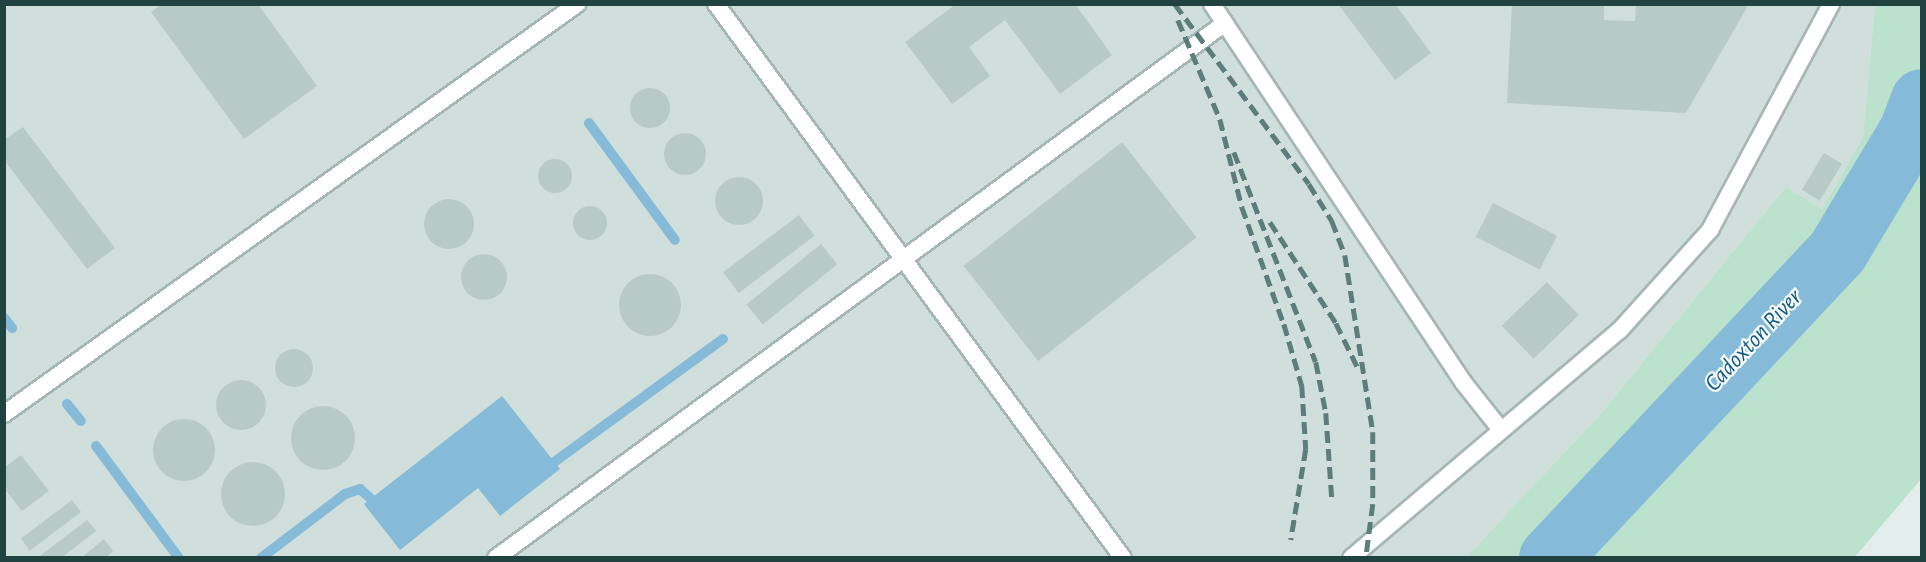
<!DOCTYPE html>
<style>
body{margin:0}
#map{position:relative;width:1926px;height:562px;overflow:hidden;background:#e3eeec;font-family:"Alegreya Sans",sans-serif}
div>[style]{position:absolute}
.built>*{inset:0;background:#d1dfdc}
.green>*{inset:0;background:#bae2cd}
.water>*{inset:0;background:#86bad9}
.stream>*{height:10px;margin:-5px;padding:0 5px;transform-origin:5px;border-radius:5px;background:#86bad9}
.river>*{height:62px;margin:-31px;padding:0 31px;transform-origin:31px;border-radius:31px;background:#86bad9}
.building>*{inset:0;background:#b8cac6;transform-origin:0 0}
.round{border-radius:50%}
.roads{filter:drop-shadow(2px 0 #a5b7b5) drop-shadow(-2px 0 #a5b7b5) drop-shadow(0 2px #a5b7b5) drop-shadow(0 -2px #a5b7b5)}
.service>*{height:16px;margin:-8px;padding:0 8px;transform-origin:8px;border-radius:8px;background:#fff}
.rail>*{height:4.5px;margin-top:-2.25px;transform-origin:0;background:repeating-linear-gradient(90deg,#5b7d7c 0 12px,transparent 0 18px)}
span{translate:-50% -50%;white-space:nowrap;text-align:center;line-height:1.15;-webkit-text-stroke:4.5px #f4faf9;paint-order:stroke}
.water-label{font-size:24px;color:#135985;font-style:italic}
.frame{position:absolute;inset:0;border:6px solid #204241;pointer-events:none}
</style>
<div id="map">
<div class="built">
<div style="clip-path:polygon(4px 5px,1875px 5px,1863px 137px,1822px 209px,1786px 187px,1599px 416px,1467px 558px,5px 557px)"></div>
</div>
<div class="green">
<div style="clip-path:polygon(1875px 5px,1921px 5px,1921px 479px,1855px 557px,1467px 557px,1599px 416px,1786px 187px,1822px 209px,1863px 137px)"></div>
</div>
<div class="water">
<div style="clip-path:polygon(502px 396px,560px 469px,500px 516px,478px 488px,400px 550px,364px 504px)"></div>
</div>
<div class="stream">
<div style="left:589px;top:123px;width:145px;rotate:53.7deg"></div>
<div style="left:1910px;top:131px;width:12px;rotate:-14deg"></div>
<div style="left:4px;top:318px;width:13px;rotate:51deg"></div>
<div style="left:67px;top:404px;width:22px;rotate:51deg"></div>
<div style="left:96px;top:446px;width:139px;rotate:53.5deg"></div>
<div style="left:546px;top:468px;width:219px;rotate:-36.1deg"></div>
<div style="left:261px;top:558px;width:106px;rotate:-37.3deg"></div>
<div style="left:345px;top:494px;width:16px;rotate:-18deg"></div>
<div style="left:360px;top:489px;width:15px;rotate:42deg"></div>
</div>
<div class="river">
<div style="left:1550px;top:558px;width:421px;rotate:-46.8deg"></div>
<div style="left:1838px;top:251px;width:140px;rotate:-59deg"></div>
<div style="left:1910px;top:131px;width:33px;rotate:-69deg"></div>
</div>
<div class="building">
<div style="clip-path:polygon(161px 4px,258px 4px,317px 86px,244px 139px,151px 12px)"></div>
<div style="clip-path:polygon(956px 4px,1075px 4px,1112px 55px,1060px 94px,1005px 20px,969px 47px,990px 76px,952px 104px,905px 42px)"></div>
<div style="clip-path:polygon(1338px 4px,1395px 4px,1431px 53px,1395px 80px)"></div>
<div style="clip-path:polygon(1512px 4px,1604px 4px,1604px 20px,1635px 21px,1636px 4px,1749px 4px,1686px 113px,1507px 103px)"></div>
<div class="round" style="left:630px;top:88px;width:40px;height:40px"></div>
<div style="clip-path:polygon(23px 127px,115px 248px,87px 269px,4px 160px,4px 140px)"></div>
<div class="round" style="left:664px;top:133px;width:42px;height:42px"></div>
<div style="left:1122px;top:142px;width:121px;height:201px;rotate:52deg"></div>
<div style="left:1824px;top:153px;width:21px;height:43px;rotate:31deg"></div>
<div class="round" style="left:538px;top:159px;width:34px;height:34px"></div>
<div class="round" style="left:715px;top:177px;width:48px;height:48px"></div>
<div class="round" style="left:424px;top:199px;width:50px;height:50px"></div>
<div style="left:1493px;top:203px;width:72px;height:38px;rotate:27deg"></div>
<div class="round" style="left:573px;top:206px;width:34px;height:34px"></div>
<div style="left:799px;top:215px;width:26px;height:95px;rotate:53deg"></div>
<div style="left:821px;top:244px;width:26px;height:96px;rotate:51deg"></div>
<div class="round" style="left:461px;top:254px;width:46px;height:46px"></div>
<div class="round" style="left:619px;top:274px;width:62px;height:62px"></div>
<div style="left:1547px;top:282px;width:46px;height:63px;rotate:46deg"></div>
<div class="round" style="left:275px;top:349px;width:38px;height:38px"></div>
<div class="round" style="left:216px;top:380px;width:50px;height:50px"></div>
<div class="round" style="left:291px;top:406px;width:64px;height:64px"></div>
<div class="round" style="left:153px;top:419px;width:62px;height:62px"></div>
<div style="clip-path:polygon(21px 455px,49px 491px,22px 511px,4px 488px,4px 468px)"></div>
<div class="round" style="left:221px;top:462px;width:64px;height:64px"></div>
<div style="left:72px;top:500px;width:15px;height:64px;rotate:53deg"></div>
<div style="clip-path:polygon(87px 520px,96px 531px,61px 558px,37px 558px)"></div>
<div style="clip-path:polygon(104px 539px,113px 551px,106px 558px,81px 558px)"></div>
</div>
<div class="roads">
<div class="service">
<div style="left:716px;top:4px;width:687px;rotate:53.7deg"></div>
<div style="left:1212px;top:4px;width:454px;rotate:56.4deg"></div>
<div style="left:1463px;top:382px;width:61px;rotate:51.6deg"></div>
<div style="left:4px;top:414px;width:705px;rotate:-35.58deg"></div>
<div style="left:496px;top:558px;width:904px;rotate:-36.27deg"></div>
<div style="left:1351px;top:558px;width:353px;rotate:-40.3deg"></div>
<div style="left:1620px;top:330px;width:135px;rotate:-48deg"></div>
<div style="left:1710px;top:230px;width:256px;rotate:-61.8deg"></div>
</div>
</div>
<div class="rail">
<div style="left:1175px;top:4px;width:224px;rotate:53.3deg"></div>
<div style="left:1309px;top:184px;width:44px;rotate:58.1deg"></div>
<div style="left:1332px;top:221px;width:36px;rotate:69deg"></div>
<div style="left:1345px;top:255px;width:179px;rotate:81deg"></div>
<div style="left:1373px;top:432px;width:72px;rotate:90deg"></div>
<div style="left:1373px;top:504px;width:54px;rotate:97.4deg"></div>
<div style="left:1178px;top:20px;width:108px;rotate:67deg"></div>
<div style="left:1220px;top:119px;width:91px;rotate:76deg"></div>
<div style="left:1242px;top:207px;width:124px;rotate:70.3deg"></div>
<div style="left:1284px;top:324px;width:65px;rotate:73.8deg"></div>
<div style="left:1302px;top:386px;width:63px;rotate:86.4deg"></div>
<div style="left:1306px;top:449px;width:92px;rotate:99.4deg"></div>
<div style="left:1234px;top:152px;width:225px;rotate:68.7deg"></div>
<div style="left:1316px;top:362px;width:52px;rotate:78.9deg"></div>
<div style="left:1326px;top:413px;width:86px;rotate:86deg"></div>
<div style="left:1270px;top:222px;width:121px;rotate:56.8deg"></div>
<div style="left:1336px;top:323px;width:52px;rotate:63.9deg"></div>
</div>
<div class="water-label">
<span style="left:1754px;top:341px;rotate:-47deg">Cadoxton River</span>
</div>
<div class="frame"></div>
</div>
